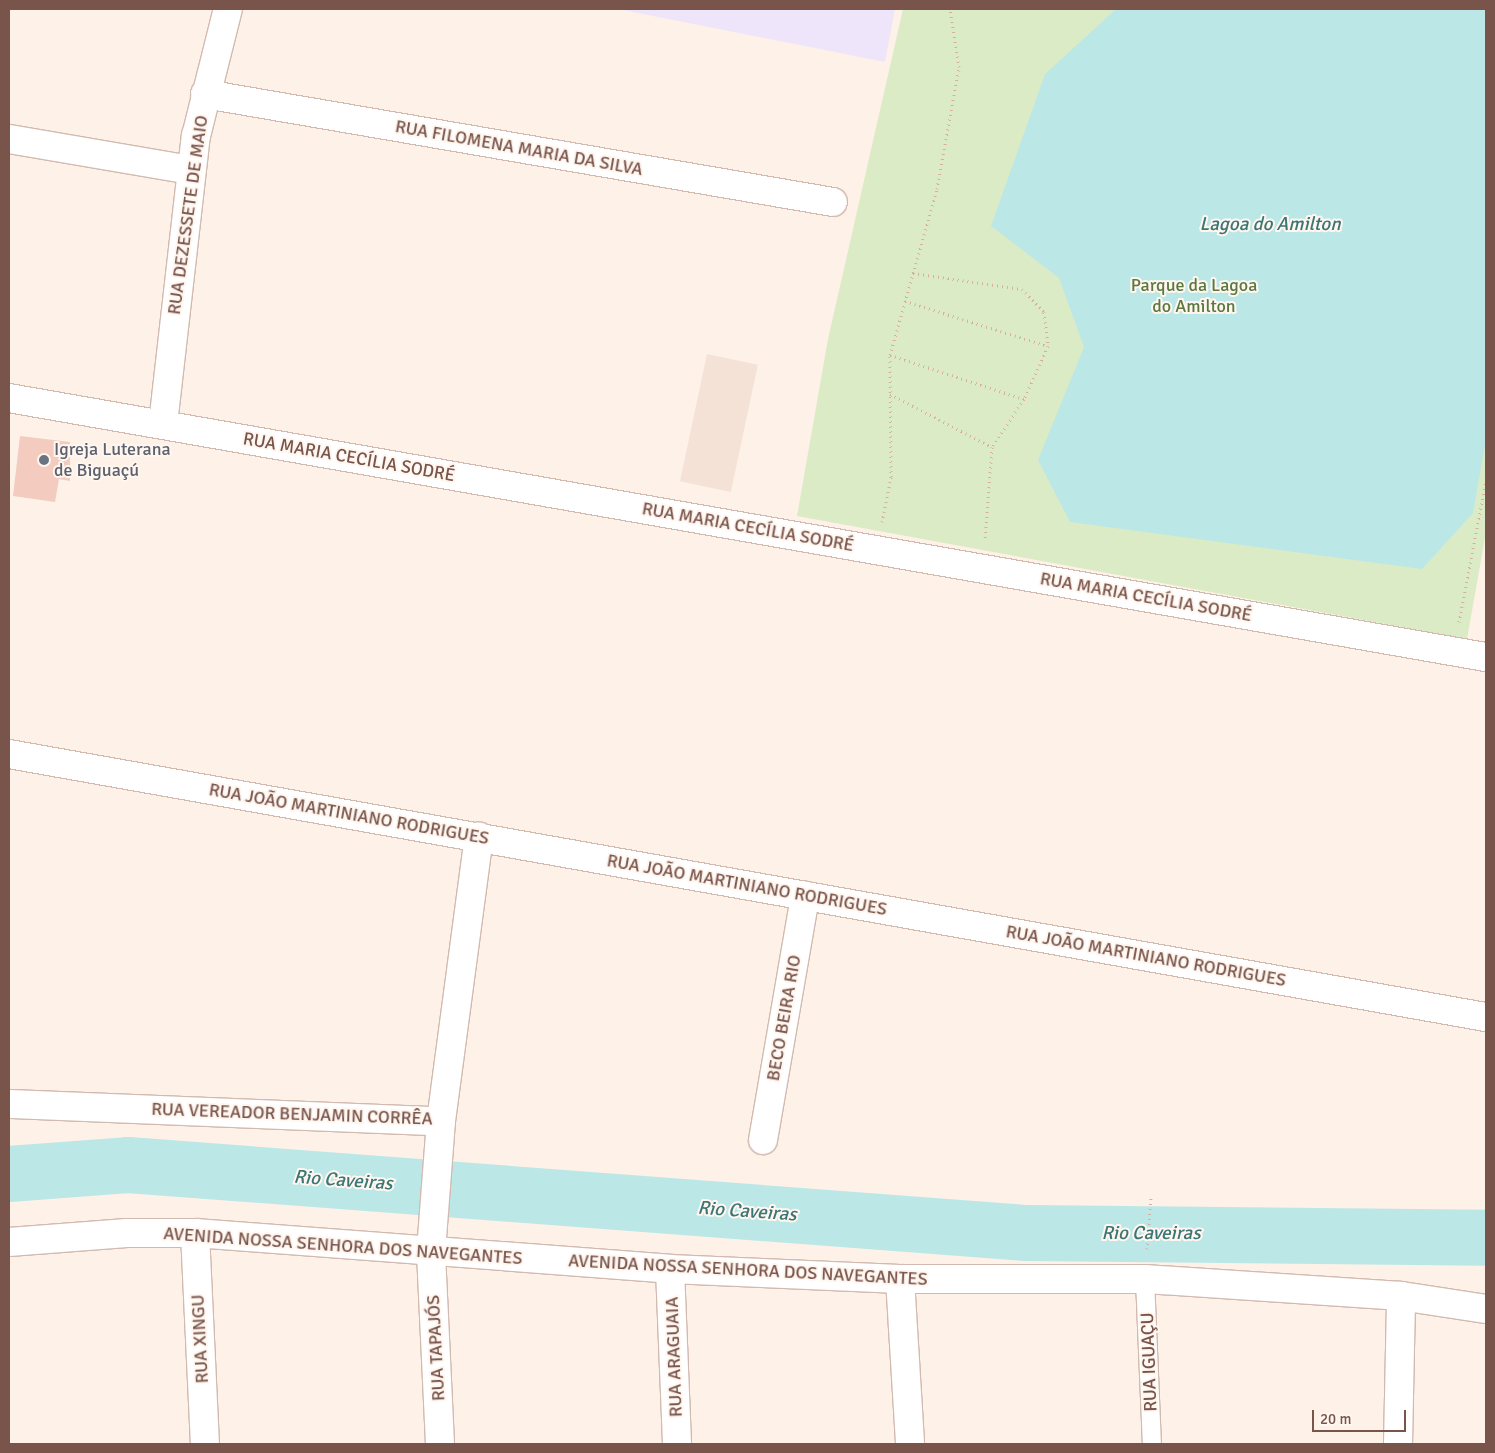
<!DOCTYPE html>
<meta charset="utf-8">
<style>
body{margin:0}
#map{position:relative;width:1495px;height:1453px;overflow:hidden;background:#fdf1e8;font-family:Signika,sans-serif}
div>[style]{position:absolute}
.residential>*{inset:0;background:#f5e2d6;transform-origin:0 0}
.education>*{inset:0;background:#eee5fa}
.green>*{inset:0;background:#dbebc6}
.water>*{inset:0;background:#bce7e7}
.river>*{height:56px;margin:-28px;padding:0 28px;transform-origin:28px;border-radius:28px;background:#bce7e7}
.building>*{inset:0;background:#f3cbbf}
.path>*{height:3px;margin-top:-1.5px;transform-origin:0;background:repeating-linear-gradient(90deg,#d8aea2 0 1px,transparent 0 5px)}
.roads{filter:drop-shadow(1px 0 #d2bab0) drop-shadow(-1px 0 #d2bab0) drop-shadow(0 1px #d2bab0) drop-shadow(0 -1px #d2bab0)}
.lane>*{height:18px;margin:-9px;padding:0 9px;transform-origin:9px;border-radius:9px;background:#fff}
.street>*{height:28px;margin:-14px;padding:0 14px;transform-origin:14px;border-radius:14px;background:#fff}
.dots>*{width:14px;height:14px;translate:-50% -50%;box-sizing:border-box;border:2px solid #fff6ef;border-radius:50%}
span{translate:-50% -50%;white-space:nowrap;text-align:center;line-height:1.15;-webkit-text-stroke:4px #fff6ef;paint-order:stroke}
.street-label{font-size:18px;color:#78544b}
.park-label{font-size:18px;color:#5a7840}
.worship-label{font-size:18px;color:#5b616d}
.left{translate:0 -50%;text-align:left}
.water-label{font-size:19px;color:#3b7676;font-style:italic}
.frame{position:absolute;inset:0;border:10px solid #78544b;pointer-events:none}
.scale{position:absolute;left:1312px;top:1410px;width:94px;height:22px;box-sizing:border-box;border:2px solid #78544b;border-top:0;padding-left:6px;font-size:15px;line-height:18px;white-space:nowrap;color:#78544b;-webkit-text-stroke:4px #fff6ef;paint-order:stroke}
</style>
<div id="map">
<div class="residential">
<div style="left:707px;top:354px;width:52px;height:130px;rotate:12deg"></div>
</div>
<div class="education">
<div style="clip-path:polygon(618px 9px,895px 9px,885px 62px)"></div>
</div>
<div class="green">
<div style="clip-path:polygon(903px 9px,1486px 9px,1486px 532px,1467px 639px,797px 516px,828px 339px)"></div>
</div>
<div class="water">
<div style="clip-path:polygon(1116px 9px,1486px 9px,1486px 439px,1473px 513px,1422px 569px,1070px 522px,1038px 460px,1084px 347px,1059px 278px,991px 226px,1045px 74px)"></div>
</div>
<div class="river">
<div style="left:9px;top:1174px;width:119px;rotate:-4.3deg"></div>
<div style="left:128px;top:1165px;width:902px;rotate:4.33deg"></div>
<div style="left:1027px;top:1233px;width:459px;rotate:0.6deg"></div>
</div>
<div class="building">
<div style="clip-path:polygon(20px 436px,70px 442px,70px 481px,59px 479px,55px 502px,13px 496px)"></div>
</div>
<div class="path">
<div style="left:913px;top:273px;width:110px;rotate:8.4deg"></div>
<div style="left:1022px;top:289px;width:32px;rotate:46deg"></div>
<div style="left:1044px;top:312px;width:34px;rotate:83deg"></div>
<div style="left:1048px;top:346px;width:58px;rotate:114.4deg"></div>
<div style="left:1024px;top:399px;width:58px;rotate:123.7deg"></div>
<div style="left:992px;top:447px;width:94px;rotate:94.3deg"></div>
<div style="left:905px;top:301px;width:150px;rotate:17.5deg"></div>
<div style="left:890px;top:355px;width:141px;rotate:18.2deg"></div>
<div style="left:890px;top:394px;width:115px;rotate:27.5deg"></div>
<div style="left:882px;top:522px;width:46px;rotate:-78.7deg"></div>
<div style="left:891px;top:477px;width:122px;rotate:-90.5deg"></div>
<div style="left:890px;top:355px;width:173px;rotate:-74.2deg"></div>
<div style="left:937px;top:189px;width:124px;rotate:-79.8deg"></div>
<div style="left:959px;top:67px;width:59px;rotate:-98.8deg"></div>
<div style="left:1459px;top:622px;width:144px;rotate:-79.2deg"></div>
<div style="left:1147px;top:1249px;width:52px;rotate:-85.6deg"></div>
</div>
<div class="roads">
<div class="lane">
<div style="left:1145px;top:1279px;width:165px;rotate:87.6deg"></div>
</div>
<div class="street">
<div style="left:205px;top:94px;width:637px;rotate:9.76deg"></div>
<div style="left:9px;top:139px;width:185px;rotate:9.7deg"></div>
<div style="left:9px;top:398px;width:1500px;rotate:9.95deg"></div>
<div style="left:163px;top:424px;width:290px;rotate:-83.5deg"></div>
<div style="left:196px;top:136px;width:131px;rotate:-75.9deg"></div>
<div style="left:9px;top:754px;width:1500px;rotate:10.1deg"></div>
<div style="left:9px;top:1104px;width:432px;rotate:2.3deg"></div>
<div style="left:441px;top:1121px;width:287px;rotate:-82.4deg"></div>
<div style="left:763px;top:1140px;width:248px;rotate:-80.2deg"></div>
<div style="left:195px;top:1233px;width:211px;rotate:87.3deg"></div>
<div style="left:9px;top:1242px;width:118px;rotate:-4.4deg"></div>
<div style="left:127px;top:1233px;width:68px"></div>
<div style="left:195px;top:1233px;width:476px;rotate:4.3deg"></div>
<div style="left:670px;top:1269px;width:230px;rotate:2.5deg"></div>
<div style="left:900px;top:1279px;width:245px"></div>
<div style="left:1145px;top:1279px;width:257px;rotate:3.8deg"></div>
<div style="left:1401px;top:1296px;width:86px;rotate:8.7deg"></div>
<div style="left:670px;top:1269px;width:175px;rotate:87.7deg"></div>
<div style="left:900px;top:1279px;width:165px;rotate:86.5deg"></div>
<div style="left:440px;top:1444px;width:193px;rotate:-92.7deg"></div>
<div style="left:431px;top:1251px;width:130px;rotate:-85.6deg"></div>
<div style="left:1398px;top:1444px;width:148px;rotate:-88.8deg"></div>
</div>
</div>
<div class="dots">
<div style="left:44px;top:460px;background:#6b7280"></div>
</div>
<div class="street-label">
<span style="left:519px;top:148px;rotate:10deg">RUA FILOMENA MARIA DA SILVA</span>
<span style="left:188px;top:215px;rotate:-82deg">RUA DEZESSETE DE MAIO</span>
<span style="left:349px;top:457px;rotate:10deg">RUA MARIA CECÍLIA SODRÉ</span>
<span style="left:748px;top:527px;rotate:10deg">RUA MARIA CECÍLIA SODRÉ</span>
<span style="left:1146px;top:597px;rotate:10deg">RUA MARIA CECÍLIA SODRÉ</span>
<span style="left:349px;top:814px;rotate:10deg">RUA JOÃO MARTINIANO RODRIGUES</span>
<span style="left:747px;top:885px;rotate:10deg">RUA JOÃO MARTINIANO RODRIGUES</span>
<span style="left:1146px;top:956px;rotate:10deg">RUA JOÃO MARTINIANO RODRIGUES</span>
<span style="left:784px;top:1018px;rotate:-80deg">BECO BEIRA RIO</span>
<span style="left:292px;top:1114px;rotate:2deg">RUA VEREADOR BENJAMIN CORRÊA</span>
<span style="left:343px;top:1246px;rotate:4deg">AVENIDA NOSSA SENHORA DOS NAVEGANTES</span>
<span style="left:748px;top:1270px;rotate:3deg">AVENIDA NOSSA SENHORA DOS NAVEGANTES</span>
<span style="left:200px;top:1339px;rotate:-93deg">RUA XINGU</span>
<span style="left:436px;top:1348px;rotate:-93deg">RUA TAPAJÓS</span>
<span style="left:674px;top:1357px;rotate:-92deg">RUA ARAGUAIA</span>
<span style="left:1149px;top:1362px;rotate:-92deg">RUA IGUAÇU</span>
</div>
<div class="park-label">
<span style="left:1194px;top:296px">Parque da Lagoa<br>do Amilton</span>
</div>
<div class="worship-label">
<span class="left" style="left:54px;top:460px">Igreja Luterana<br>de Biguaçú</span>
</div>
<div class="water-label">
<span style="left:1270px;top:225px">Lagoa do Amilton</span>
<span style="left:343px;top:1181px;rotate:4deg">Rio Caveiras</span>
<span style="left:747px;top:1212px;rotate:4deg">Rio Caveiras</span>
<span style="left:1151px;top:1234px">Rio Caveiras</span>
</div>
<div class="frame"></div>
<div class="scale">20 m</div>
</div>
